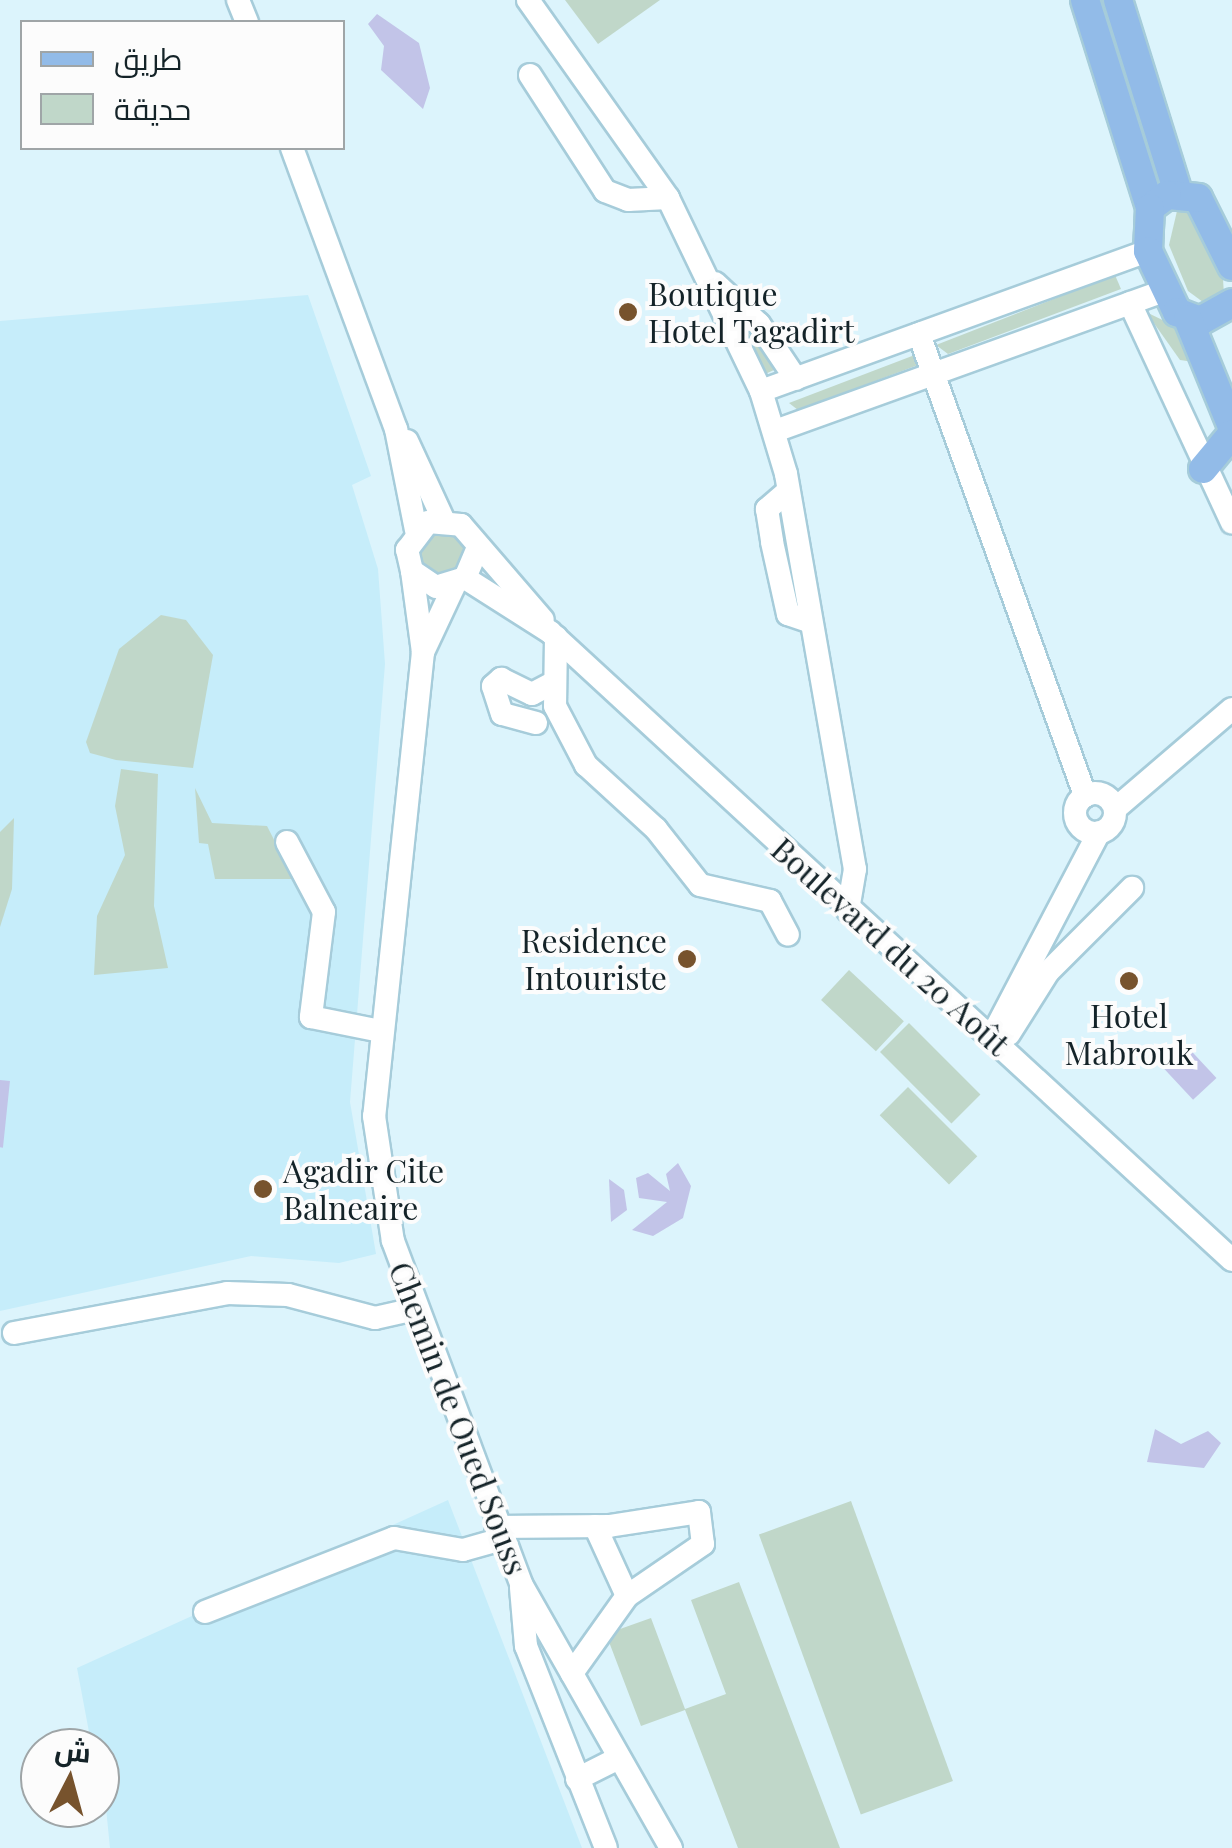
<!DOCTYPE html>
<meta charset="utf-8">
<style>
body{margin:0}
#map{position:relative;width:1232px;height:1848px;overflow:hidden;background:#dcf4fc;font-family:"Playfair Display",Cairo,serif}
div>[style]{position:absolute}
.built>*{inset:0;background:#c6edfa}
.green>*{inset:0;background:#c0d7c9;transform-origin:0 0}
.round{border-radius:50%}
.water>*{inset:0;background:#c2c4e8;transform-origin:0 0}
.roads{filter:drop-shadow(2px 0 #a6ccda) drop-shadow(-2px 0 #a6ccda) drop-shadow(0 2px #a6ccda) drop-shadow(0 -2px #a6ccda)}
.minor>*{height:22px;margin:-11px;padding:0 11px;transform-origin:11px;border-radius:11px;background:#fff}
.minor>.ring{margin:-11px;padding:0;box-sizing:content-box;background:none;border:22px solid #fff;border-radius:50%}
.major>*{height:28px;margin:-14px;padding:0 14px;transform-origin:14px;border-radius:14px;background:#92bbe8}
.dots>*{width:28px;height:28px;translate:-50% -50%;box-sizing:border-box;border:5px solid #fcfcfc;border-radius:50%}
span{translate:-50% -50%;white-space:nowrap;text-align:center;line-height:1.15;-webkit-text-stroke:8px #fcfcfc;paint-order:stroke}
.poi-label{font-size:32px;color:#142328}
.left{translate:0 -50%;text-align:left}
.right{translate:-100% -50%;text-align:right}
.street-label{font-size:32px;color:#142328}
.legend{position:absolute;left:20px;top:20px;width:325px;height:130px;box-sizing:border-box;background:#fcfcfc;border:2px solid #9fa5a7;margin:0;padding:12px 18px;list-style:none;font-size:30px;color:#142328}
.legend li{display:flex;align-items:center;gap:20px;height:50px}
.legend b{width:50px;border:2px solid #9fa5a7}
.north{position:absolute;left:20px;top:1728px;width:100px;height:100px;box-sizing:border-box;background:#fcfcfc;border:2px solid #9fa5a7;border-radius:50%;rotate:6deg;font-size:28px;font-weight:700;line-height:40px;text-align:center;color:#142328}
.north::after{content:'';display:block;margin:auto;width:35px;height:45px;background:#77532d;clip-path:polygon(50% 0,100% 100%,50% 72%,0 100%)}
</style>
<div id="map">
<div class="built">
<div style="clip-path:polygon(308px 295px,371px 476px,352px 485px,378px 569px,385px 664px,350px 1102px,376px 1254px,339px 1263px,251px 1256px,0 1311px,0 321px)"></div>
<div style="clip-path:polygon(448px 1500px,582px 1848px,110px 1848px,100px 1748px,92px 1748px,77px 1668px)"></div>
</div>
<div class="green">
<div style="clip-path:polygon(565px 0,660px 0,598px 44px)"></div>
<div style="clip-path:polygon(1177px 211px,1193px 211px,1222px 265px,1224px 294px,1207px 305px,1188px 291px,1169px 245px)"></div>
<div style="clip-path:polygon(1115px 275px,1121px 289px,948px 354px,936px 345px)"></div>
<div style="clip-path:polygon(1146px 312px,1179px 328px,1194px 362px,1180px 360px)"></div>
<div style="clip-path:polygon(732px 314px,774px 364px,774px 370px,761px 376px)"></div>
<div style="clip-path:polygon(920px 353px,918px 365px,798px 410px,789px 403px)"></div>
<div class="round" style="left:420px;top:532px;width:44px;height:44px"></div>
<div style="clip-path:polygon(161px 615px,186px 620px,213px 655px,193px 768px,116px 760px,90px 753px,86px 742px,119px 649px)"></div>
<div style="clip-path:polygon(121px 769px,158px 774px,154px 906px,168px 968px,94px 975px,97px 916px,125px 855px,115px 806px)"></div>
<div style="clip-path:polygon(195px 788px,212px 823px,267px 826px,294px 879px,215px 879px,208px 844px,199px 843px)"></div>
<div style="clip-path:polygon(14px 818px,12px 889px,0 927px,0 832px)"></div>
<div style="left:849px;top:970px;width:75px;height:41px;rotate:43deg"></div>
<div style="left:909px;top:1023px;width:101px;height:41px;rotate:45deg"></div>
<div style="left:908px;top:1087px;width:98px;height:40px;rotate:45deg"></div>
<div style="left:851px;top:1501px;width:298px;height:98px;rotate:70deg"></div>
<div style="clip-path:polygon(739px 1582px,840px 1848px,738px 1848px,685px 1710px,641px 1726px,606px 1634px,651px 1618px,685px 1709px,726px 1694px,691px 1600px)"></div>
</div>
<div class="water">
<div style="clip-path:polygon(377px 14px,419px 43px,430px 88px,423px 109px,381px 70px,384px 46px,368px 24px)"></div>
<div style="left:1181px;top:1040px;width:52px;height:32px;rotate:47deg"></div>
<div style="left:0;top:1080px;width:10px;height:67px;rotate:6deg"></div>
<div style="clip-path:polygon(678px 1163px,691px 1186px,683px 1218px,653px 1236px,632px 1230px,667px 1202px,639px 1198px,636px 1178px,648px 1173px,670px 1191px,666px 1174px)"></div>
<div style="clip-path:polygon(609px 1179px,624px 1190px,627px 1210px,611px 1222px)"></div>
<div style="clip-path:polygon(1155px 1429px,1181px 1444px,1208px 1431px,1221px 1443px,1204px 1468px,1147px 1462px)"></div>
</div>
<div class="roads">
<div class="minor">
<div style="left:238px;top:0;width:24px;rotate:68deg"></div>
<div style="left:528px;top:0;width:242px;rotate:54.7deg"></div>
<div style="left:668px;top:198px;width:214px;rotate:64.3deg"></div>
<div style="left:761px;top:391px;width:87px;rotate:73.2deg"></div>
<div style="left:786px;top:474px;width:401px;rotate:80.1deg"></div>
<div style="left:855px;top:869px;width:42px;rotate:99.7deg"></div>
<div style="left:530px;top:75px;width:138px;rotate:57.1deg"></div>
<div style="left:605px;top:191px;width:25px;rotate:21deg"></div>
<div style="left:628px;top:200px;width:40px;rotate:-2.9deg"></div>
<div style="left:292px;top:148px;width:300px;rotate:69.7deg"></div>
<div style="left:396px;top:429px;width:103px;rotate:78.8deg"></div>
<div style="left:715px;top:283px;width:60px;rotate:43deg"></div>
<div style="left:759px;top:324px;width:66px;rotate:56.1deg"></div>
<div style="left:1130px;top:303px;width:242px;rotate:65.1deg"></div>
<div style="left:919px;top:334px;width:491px;rotate:70.2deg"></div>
<div style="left:761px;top:391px;width:412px;rotate:-19.9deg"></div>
<div style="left:775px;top:431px;width:412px;rotate:-19.8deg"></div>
<div style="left:407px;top:441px;width:86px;rotate:65.2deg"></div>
<div style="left:788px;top:491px;width:28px;rotate:139deg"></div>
<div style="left:767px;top:509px;width:33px;rotate:81deg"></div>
<div style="left:772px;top:542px;width:74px;rotate:77.5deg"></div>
<div style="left:788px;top:614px;width:24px;rotate:19deg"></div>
<div style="left:476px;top:552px;width:28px;rotate:113deg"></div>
<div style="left:465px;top:578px;width:30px;rotate:163deg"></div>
<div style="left:436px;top:587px;width:29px;rotate:-146deg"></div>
<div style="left:412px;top:571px;width:22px;rotate:-103deg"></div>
<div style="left:407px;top:550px;width:35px;rotate:-53deg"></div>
<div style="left:428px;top:522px;width:33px;rotate:5deg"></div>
<div style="left:461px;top:525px;width:125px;rotate:49.2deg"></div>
<div style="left:412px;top:571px;width:82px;rotate:82.3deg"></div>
<div style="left:423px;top:652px;width:467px;rotate:96deg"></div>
<div style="left:374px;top:1116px;width:126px;rotate:81.4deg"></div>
<div style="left:393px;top:1241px;width:366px;rotate:69.5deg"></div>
<div style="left:521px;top:1584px;width:304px;rotate:60.4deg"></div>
<div style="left:465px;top:578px;width:101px;rotate:32.4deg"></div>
<div style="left:550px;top:632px;width:927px;rotate:42.64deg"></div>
<div style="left:556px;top:637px;width:69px;rotate:90.8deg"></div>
<div style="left:555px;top:706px;width:67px;rotate:62.3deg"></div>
<div style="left:586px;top:765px;width:95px;rotate:42.4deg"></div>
<div style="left:656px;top:829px;width:71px;rotate:51.8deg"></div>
<div style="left:700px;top:885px;width:72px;rotate:12.9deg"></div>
<div style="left:770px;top:901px;width:38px;rotate:62deg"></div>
<div style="left:423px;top:652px;width:75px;rotate:-64.8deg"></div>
<div style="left:536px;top:723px;width:35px;rotate:-165deg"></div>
<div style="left:502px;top:714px;width:29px;rotate:-108deg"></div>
<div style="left:493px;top:686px;width:11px;rotate:-41deg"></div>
<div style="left:501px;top:679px;width:34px;rotate:26deg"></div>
<div style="left:532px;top:694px;width:21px;rotate:-28deg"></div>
<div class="ring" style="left:1075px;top:793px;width:18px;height:18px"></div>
<div style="left:1115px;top:809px;width:154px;rotate:-40.5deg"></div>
<div style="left:287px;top:842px;width:79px;rotate:62.1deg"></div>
<div style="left:324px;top:912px;width:106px;rotate:97.1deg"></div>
<div style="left:311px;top:1017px;width:71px;rotate:11.3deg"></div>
<div style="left:1009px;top:1034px;width:73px;rotate:-57.8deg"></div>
<div style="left:1048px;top:972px;width:119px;rotate:-45deg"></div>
<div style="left:992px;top:1036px;width:230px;rotate:-62.3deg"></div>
<div style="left:14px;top:1333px;width:217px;rotate:-10.6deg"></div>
<div style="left:227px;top:1293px;width:61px;rotate:1.9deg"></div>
<div style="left:288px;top:1295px;width:90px;rotate:14.8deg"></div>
<div style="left:375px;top:1318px;width:41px;rotate:-12.7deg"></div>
<div style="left:595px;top:1526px;width:77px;rotate:65.4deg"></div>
<div style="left:496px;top:1527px;width:113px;rotate:-0.5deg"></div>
<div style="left:609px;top:1526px;width:91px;rotate:-8.8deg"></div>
<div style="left:699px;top:1512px;width:32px;rotate:83deg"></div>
<div style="left:703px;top:1544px;width:92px;rotate:145.6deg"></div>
<div style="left:627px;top:1596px;width:95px;rotate:125.5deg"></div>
<div style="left:521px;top:1588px;width:58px;rotate:85.1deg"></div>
<div style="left:526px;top:1646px;width:217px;rotate:68.4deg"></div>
<div style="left:205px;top:1612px;width:203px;rotate:-21.4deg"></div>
<div style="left:394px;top:1538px;width:70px;rotate:9.9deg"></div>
<div style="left:463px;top:1550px;width:41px;rotate:-15.8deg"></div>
<div style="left:577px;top:1779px;width:47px;rotate:-26.6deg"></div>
</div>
<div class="major">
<div style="left:1085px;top:0;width:218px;rotate:72.6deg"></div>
<div style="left:1118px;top:0;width:202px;rotate:72.7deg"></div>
<div style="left:1232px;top:266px;width:76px;rotate:-116.6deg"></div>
<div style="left:1198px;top:198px;width:31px;rotate:-174deg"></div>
<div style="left:1167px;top:195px;width:21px;rotate:143deg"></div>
<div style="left:1150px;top:208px;width:43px;rotate:92.7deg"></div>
<div style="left:1148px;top:251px;width:68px;rotate:64.6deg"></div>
<div style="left:1177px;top:312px;width:25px;rotate:21deg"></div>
<div style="left:1200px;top:321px;width:37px;rotate:-29deg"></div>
<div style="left:1188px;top:319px;width:117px;rotate:67.8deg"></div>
<div style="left:1203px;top:469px;width:45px;rotate:-50.4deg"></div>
</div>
</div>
<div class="dots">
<div style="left:628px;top:312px;background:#77532d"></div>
<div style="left:687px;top:959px;background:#77532d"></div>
<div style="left:1129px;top:981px;background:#77532d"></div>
<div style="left:263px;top:1189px;background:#77532d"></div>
</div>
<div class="poi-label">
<span class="left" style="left:648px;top:312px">Boutique<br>Hotel Tagadirt</span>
<span class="right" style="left:667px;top:959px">Residence<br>Intouriste</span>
<span style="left:1129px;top:1034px">Hotel<br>Mabrouk</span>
<span class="left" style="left:283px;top:1189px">Agadir Cite<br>Balneaire</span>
</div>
<div class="street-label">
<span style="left:891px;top:946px;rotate:42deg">Boulevard du 20 Août</span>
<span style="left:459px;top:1418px;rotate:69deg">Chemin de Oued Souss</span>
</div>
<ul class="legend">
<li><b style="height:12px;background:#92bbe8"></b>طريق</li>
<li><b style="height:28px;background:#c0d7c9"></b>حديقة</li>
</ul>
<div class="north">ش</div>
</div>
